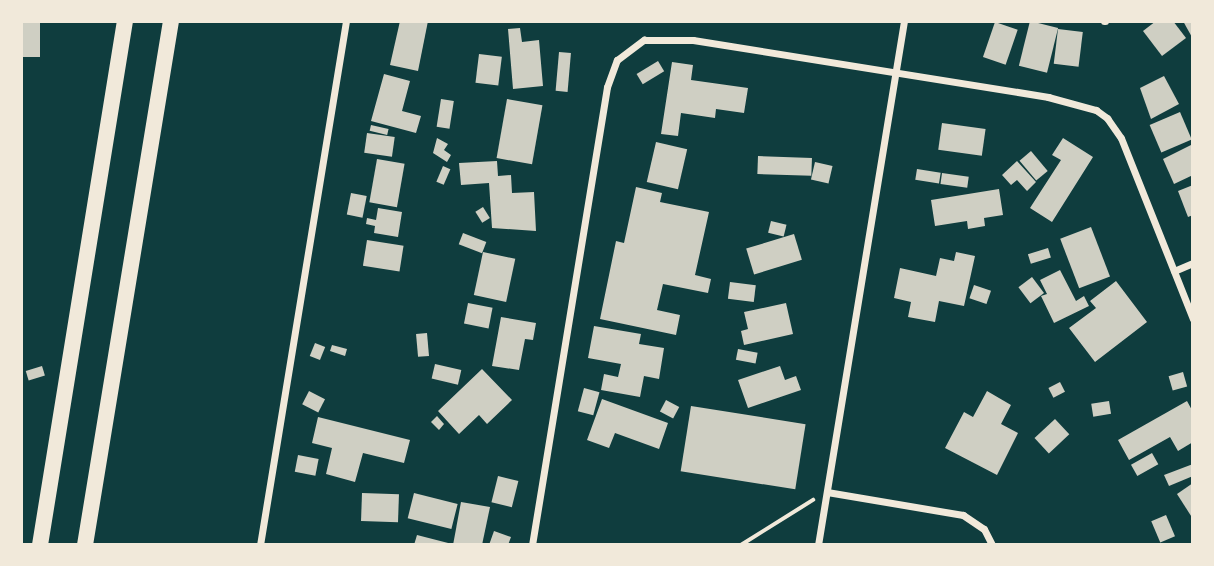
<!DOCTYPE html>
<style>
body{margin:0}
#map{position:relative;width:1214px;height:566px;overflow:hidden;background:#0f3d3e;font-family:"PT Sans",sans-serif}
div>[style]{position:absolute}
.building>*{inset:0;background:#cfcfc3;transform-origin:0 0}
.path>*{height:3.5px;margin:-1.75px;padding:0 1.75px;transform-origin:1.75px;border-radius:1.75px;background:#f1e9da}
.minor>*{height:7px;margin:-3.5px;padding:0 3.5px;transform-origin:3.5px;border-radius:3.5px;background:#f1e9da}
.motorway>*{height:16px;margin:-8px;padding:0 8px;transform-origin:8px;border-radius:8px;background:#f1e9da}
span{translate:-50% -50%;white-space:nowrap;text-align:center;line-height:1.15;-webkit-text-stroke:5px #f1e9da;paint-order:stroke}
.frame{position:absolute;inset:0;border:23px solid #f1e9da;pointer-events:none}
</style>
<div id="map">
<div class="building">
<div style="left:21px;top:21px;width:19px;height:36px"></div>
<div style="clip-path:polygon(400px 21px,428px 21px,418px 71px,390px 65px)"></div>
<div style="left:1030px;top:21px;width:29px;height:46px;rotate:14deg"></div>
<div style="clip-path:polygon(1156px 21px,1173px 21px,1186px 38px,1162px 56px,1143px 31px)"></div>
<div style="clip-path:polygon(1183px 21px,1193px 21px,1193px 39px)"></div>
<div style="left:995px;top:22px;width:24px;height:37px;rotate:19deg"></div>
<div style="clip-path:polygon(520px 28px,522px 42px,539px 40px,543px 86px,513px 89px,508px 29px)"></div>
<div style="left:1058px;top:29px;width:25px;height:35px;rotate:7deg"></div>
<div style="left:559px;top:52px;width:12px;height:39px;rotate:5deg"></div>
<div style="left:479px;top:54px;width:23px;height:29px;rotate:7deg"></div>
<div style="left:658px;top:61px;width:12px;height:25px;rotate:59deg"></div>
<div style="clip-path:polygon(672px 62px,693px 65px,691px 80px,748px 88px,744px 113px,716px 109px,715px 118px,681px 113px,678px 136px,661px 134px)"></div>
<div style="clip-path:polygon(384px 74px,410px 81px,402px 111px,421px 116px,416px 133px,371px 121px)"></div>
<div style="clip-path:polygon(1164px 76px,1179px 104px,1151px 119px,1140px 88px)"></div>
<div style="left:441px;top:99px;width:13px;height:28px;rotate:9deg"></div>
<div style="left:507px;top:99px;width:36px;height:60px;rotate:10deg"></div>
<div style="left:1180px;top:112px;width:30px;height:33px;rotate:67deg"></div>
<div style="left:942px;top:123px;width:44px;height:27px;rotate:8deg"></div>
<div style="left:371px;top:125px;width:18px;height:6px;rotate:13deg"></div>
<div style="left:367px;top:133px;width:28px;height:20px;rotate:8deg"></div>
<div style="clip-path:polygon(437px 138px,448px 144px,444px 150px,451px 155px,447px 162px,433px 153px)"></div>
<div style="clip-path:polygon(1063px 138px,1093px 157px,1052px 222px,1030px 208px,1061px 160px,1052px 155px)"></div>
<div style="left:656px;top:142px;width:32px;height:41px;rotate:13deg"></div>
<div style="clip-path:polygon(1193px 144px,1193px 175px,1174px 184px,1163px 159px)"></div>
<div style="left:1031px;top:151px;width:26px;height:15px;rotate:50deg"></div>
<div style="left:758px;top:156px;width:54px;height:18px;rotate:2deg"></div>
<div style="left:377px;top:159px;width:28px;height:44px;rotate:10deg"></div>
<div style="clip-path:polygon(497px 161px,498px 176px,511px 175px,512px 193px,534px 192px,536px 231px,492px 228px,489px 183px,461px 185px,459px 163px)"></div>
<div style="clip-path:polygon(1017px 161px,1036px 182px,1027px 191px,1017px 180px,1011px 185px,1002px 175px)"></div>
<div style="left:815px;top:162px;width:18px;height:18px;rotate:13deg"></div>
<div style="left:443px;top:166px;width:8px;height:17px;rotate:23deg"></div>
<div style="left:917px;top:169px;width:24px;height:11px;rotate:9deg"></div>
<div style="left:942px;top:173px;width:27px;height:11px;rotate:8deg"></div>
<div style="clip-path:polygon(1193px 185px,1193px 215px,1188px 217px,1178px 191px)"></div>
<div style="clip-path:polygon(636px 187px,662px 193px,660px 202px,709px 212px,695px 275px,711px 279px,708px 293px,663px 284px,657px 310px,680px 315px,676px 335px,600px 319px,616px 241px,624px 243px)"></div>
<div style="clip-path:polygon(999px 189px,1003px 215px,984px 218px,985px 226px,968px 229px,967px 221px,935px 226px,931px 200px)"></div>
<div style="left:351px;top:193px;width:16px;height:22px;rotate:11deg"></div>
<div style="left:483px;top:207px;width:13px;height:9px;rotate:58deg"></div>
<div style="clip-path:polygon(378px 208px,402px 212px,398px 237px,374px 233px,375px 226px,366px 224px,367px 218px,376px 220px)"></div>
<div style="left:771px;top:221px;width:16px;height:12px;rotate:14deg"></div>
<div style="left:1091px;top:227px;width:53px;height:33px;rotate:69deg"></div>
<div style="left:463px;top:233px;width:25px;height:12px;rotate:21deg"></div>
<div style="left:794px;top:234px;width:27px;height:50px;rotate:73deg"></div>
<div style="left:367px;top:240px;width:37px;height:26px;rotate:9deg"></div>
<div style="left:1048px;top:248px;width:10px;height:21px;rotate:73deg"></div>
<div style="left:483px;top:252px;width:33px;height:44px;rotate:12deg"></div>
<div style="clip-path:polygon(956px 252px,975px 256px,964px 306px,939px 301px,935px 322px,908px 317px,911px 302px,894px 298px,900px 268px,936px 276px,940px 258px,954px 261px)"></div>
<div style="clip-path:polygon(1060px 270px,1076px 301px,1084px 296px,1089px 306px,1054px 323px,1041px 296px,1047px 294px,1040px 280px)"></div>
<div style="left:1032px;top:277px;width:20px;height:17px;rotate:53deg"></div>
<div style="clip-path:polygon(1116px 281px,1147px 322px,1095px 362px,1069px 328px,1096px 308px,1090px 301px)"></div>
<div style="left:730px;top:282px;width:26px;height:17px;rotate:7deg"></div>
<div style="left:974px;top:285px;width:18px;height:14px;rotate:19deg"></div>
<div style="left:468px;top:303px;width:25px;height:21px;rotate:11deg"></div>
<div style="clip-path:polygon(786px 303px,793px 334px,744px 345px,741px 331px,748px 329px,744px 312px)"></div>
<div style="clip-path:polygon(501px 317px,536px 323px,533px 340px,525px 339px,519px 370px,492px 366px)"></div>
<div style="clip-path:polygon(594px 326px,641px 334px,639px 344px,664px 348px,659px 379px,644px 376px,640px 397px,601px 390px,604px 374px,618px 377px,621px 364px,588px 358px)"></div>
<div style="left:427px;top:333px;width:23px;height:11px;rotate:85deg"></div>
<div style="left:315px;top:343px;width:11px;height:14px;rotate:22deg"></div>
<div style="clip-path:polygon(332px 345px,347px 349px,345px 356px,330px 351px)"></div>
<div style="left:738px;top:349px;width:20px;height:11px;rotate:11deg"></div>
<div style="left:435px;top:364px;width:27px;height:15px;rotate:13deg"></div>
<div style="left:42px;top:366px;width:10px;height:17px;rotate:73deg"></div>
<div style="clip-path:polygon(780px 366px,785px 380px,796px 376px,801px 390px,748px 408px,738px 380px)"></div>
<div style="clip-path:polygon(482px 369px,512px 400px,487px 424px,479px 415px,459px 434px,438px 411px)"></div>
<div style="left:1183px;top:372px;width:15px;height:15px;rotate:74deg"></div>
<div style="left:1060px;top:382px;width:11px;height:13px;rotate:63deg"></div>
<div style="left:584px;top:388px;width:16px;height:24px;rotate:15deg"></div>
<div style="left:309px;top:391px;width:18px;height:15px;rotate:27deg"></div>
<div style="clip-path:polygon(987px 391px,1011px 405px,1001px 424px,1018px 433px,997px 475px,945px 448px,964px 412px,973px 417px)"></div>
<div style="clip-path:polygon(602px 399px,668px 423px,659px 449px,615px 433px,609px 448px,587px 440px)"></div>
<div style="left:666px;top:400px;width:15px;height:13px;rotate:28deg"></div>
<div style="left:1109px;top:401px;width:13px;height:18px;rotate:81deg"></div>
<div style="clip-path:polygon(1187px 401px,1193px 412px,1193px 442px,1178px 451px,1170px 437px,1129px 460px,1118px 440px)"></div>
<div style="left:691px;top:406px;width:116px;height:66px;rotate:9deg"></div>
<div style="clip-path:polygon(437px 416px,444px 424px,439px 430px,431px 422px)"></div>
<div style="clip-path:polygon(318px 417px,410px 440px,404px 463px,363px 453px,355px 482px,326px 474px,332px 448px,312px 443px)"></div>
<div style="left:1055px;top:419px;width:21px;height:28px;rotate:47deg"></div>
<div style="left:1152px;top:453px;width:13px;height:24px;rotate:61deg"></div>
<div style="left:298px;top:455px;width:21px;height:17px;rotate:11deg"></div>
<div style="clip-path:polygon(1193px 464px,1193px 476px,1169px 486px,1164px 475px)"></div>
<div style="left:498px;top:476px;width:21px;height:27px;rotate:14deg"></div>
<div style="clip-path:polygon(1193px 483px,1193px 519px,1177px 494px)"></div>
<div style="left:362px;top:493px;width:37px;height:28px;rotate:2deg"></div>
<div style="left:414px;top:493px;width:45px;height:26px;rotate:14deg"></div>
<div style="clip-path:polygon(461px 502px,490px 507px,482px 545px,453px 545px)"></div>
<div style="left:1166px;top:515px;width:23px;height:16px;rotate:67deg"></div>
<div style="clip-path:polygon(494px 531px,511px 537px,508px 545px,489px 545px)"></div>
<div style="clip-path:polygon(417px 535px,452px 544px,452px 545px,414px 545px)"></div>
</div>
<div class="path">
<div style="left:741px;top:545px;width:85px;rotate:-32deg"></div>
</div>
<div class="minor">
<div style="left:1104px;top:21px;width:1px"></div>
<div style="left:1174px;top:271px;width:21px;rotate:-23deg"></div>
<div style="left:827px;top:492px;width:138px;rotate:9.6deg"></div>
<div style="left:963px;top:515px;width:25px;rotate:34deg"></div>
<div style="left:984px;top:529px;width:18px;rotate:63deg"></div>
<div style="left:260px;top:545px;width:531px;rotate:-80.68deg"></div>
<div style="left:532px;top:545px;width:464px;rotate:-80.7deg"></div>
<div style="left:607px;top:87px;width:29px;rotate:-70deg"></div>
<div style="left:617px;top:60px;width:34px;rotate:-37deg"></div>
<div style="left:644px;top:40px;width:49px"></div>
<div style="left:693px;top:40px;width:360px;rotate:9.1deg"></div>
<div style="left:1048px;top:97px;width:50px;rotate:15.2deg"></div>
<div style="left:1096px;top:110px;width:14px;rotate:36deg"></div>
<div style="left:1107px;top:118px;width:24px;rotate:55deg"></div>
<div style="left:1121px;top:138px;width:195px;rotate:68.3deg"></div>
<div style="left:818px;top:545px;width:531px;rotate:-80.68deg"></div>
</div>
<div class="motorway">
<div style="left:40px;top:545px;width:531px;rotate:-80.79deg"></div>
<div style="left:85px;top:545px;width:531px;rotate:-80.68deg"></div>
</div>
<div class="frame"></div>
</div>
